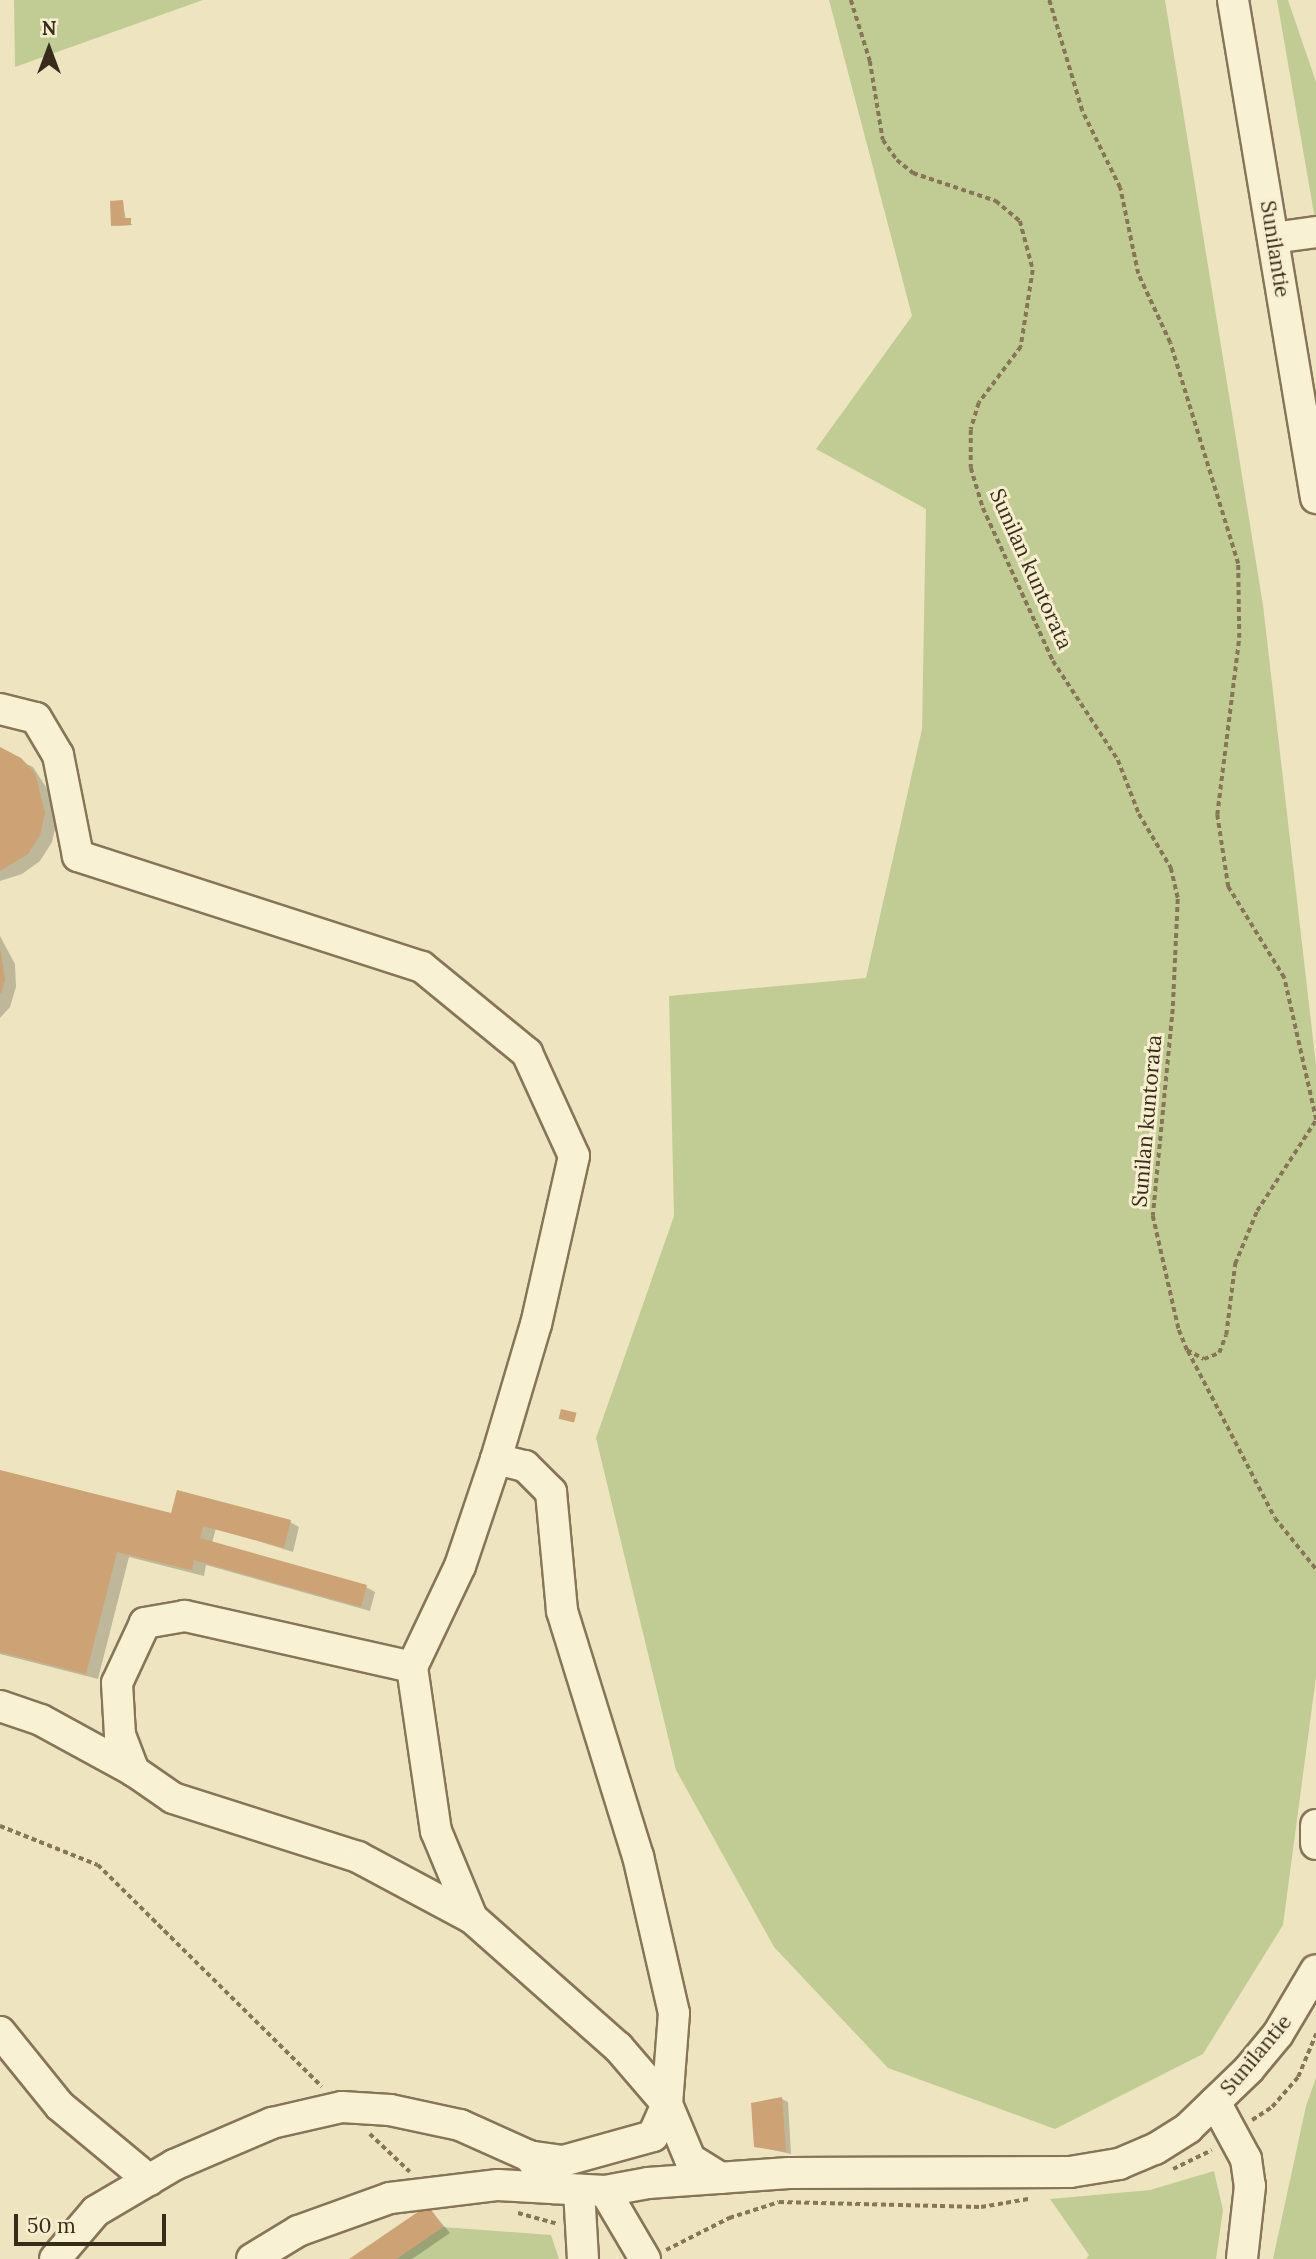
<!DOCTYPE html>
<style>
body{margin:0}
#map{position:relative;width:1316px;height:2259px;overflow:hidden;background:#eee5c0;font-family:Lora,serif}
div>[style]{position:absolute}
.green>*{inset:0;background:#c0cc94}
.shadow>*{inset:0;background:#0003}
.building>*{inset:0;background:#cda275;transform-origin:0 0}
.path>*{height:3.5px;margin-top:-1.75px;transform-origin:0;background:repeating-linear-gradient(90deg,#877558 0 5px,transparent 0 8.5px)}
.roads{filter:drop-shadow(2px 0 #877558) drop-shadow(-2px 0 #877558) drop-shadow(0 2px #877558) drop-shadow(0 -2px #877558)}
.minor>*{height:30px;margin:-15px;padding:0 15px;transform-origin:15px;border-radius:15px;background:#f9f1d3}
span{translate:-50% -50%;white-space:nowrap;text-align:center;line-height:1.15;-webkit-text-stroke:6px #f6eecf;paint-order:stroke}
.street-label{font-size:21px;color:#372c1c}
.north{position:absolute;left:14px;top:14px;width:70px;height:70px;-webkit-text-stroke:5px #f6eecf;paint-order:stroke;rotate:0deg;font-size:19px;font-weight:700;line-height:28px;text-align:center;color:#372c1c}
.north::after{content:'';display:block;margin:auto;width:24px;height:32px;background:#372c1c;clip-path:polygon(50% 0,100% 100%,50% 72%,0 100%)}
.scale{position:absolute;left:14px;top:2214px;width:152px;height:32px;box-sizing:border-box;border:4px solid #372c1c;border-top:0;padding-left:9px;font-size:21px;line-height:24px;white-space:nowrap;color:#372c1c;-webkit-text-stroke:5px #f6eecf;paint-order:stroke}
</style>
<div id="map">
<div class="green">
<div style="clip-path:polygon(14px 0,203px 0,15px 67px)"></div>
<div style="clip-path:polygon(829px 0,1165px 0,1263px 605px,1316px 1065px,1316px 1677px,1283px 1925px,1203px 2054px,1055px 2129px,888px 2068px,774px 1947px,676px 1770px,596px 1438px,674px 1216px,669px 996px,866px 978px,922px 729px,926px 509px,816px 449px,912px 316px)"></div>
<div style="clip-path:polygon(1277px 0,1288px 0,1316px 82px,1316px 225px)"></div>
<div style="clip-path:polygon(1316px 2078px,1316px 2259px,1273px 2259px,1306px 2106px)"></div>
<div style="clip-path:polygon(1214px 2171px,1223px 2210px,1216px 2259px,1086px 2259px,1089px 2255px,1050px 2199px,1150px 2190px)"></div>
<div style="clip-path:polygon(443px 2227px,551px 2235px,559px 2259px,396px 2259px)"></div>
</div>
<div class="shadow">
<div style="clip-path:polygon(123px 202px,126px 220px,133px 225px,115px 226px)"></div>
<div style="clip-path:polygon(0 752px,33px 767px,55px 801px,57px 820px,52px 842px,40px 861px,22px 874px,0 881px)"></div>
<div style="clip-path:polygon(0 936px,15px 964px,16px 987px,10px 1007px,0 1018px)"></div>
<div style="clip-path:polygon(0 1472px,179px 1517px,290px 1522px,299px 1527px,293px 1552px,216px 1528px,212px 1543px,366px 1587px,375px 1592px,370px 1611px,206px 1565px,204px 1576px,129px 1557px,98px 1679px,0 1654px)"></div>
<div style="clip-path:polygon(782px 2099px,788px 2102px,791px 2154px,755px 2146px)"></div>
<div style="clip-path:polygon(428px 2207px,450px 2233px,412px 2259px,352px 2259px)"></div>
</div>
<div class="building">
<div style="clip-path:polygon(123px 200px,124px 218px,131px 218px,131px 225px,111px 226px,110px 201px)"></div>
<div style="clip-path:polygon(0 747px,21px 758px,35px 773px,45px 813px,40px 835px,28px 854px,0 871px)"></div>
<div style="clip-path:polygon(0 947px,5px 980px,1px 993px,0 993px)"></div>
<div style="left:561px;top:1409px;width:16px;height:10px;rotate:14deg"></div>
<div style="clip-path:polygon(0 1470px,171px 1513px,177px 1490px,291px 1520px,284px 1548px,203px 1526px,200px 1538px,367px 1585px,361px 1607px,194px 1560px,192px 1570px,117px 1552px,86px 1674px,0 1652px)"></div>
<div style="clip-path:polygon(782px 2097px,786px 2152px,754px 2147px,751px 2103px)"></div>
<div style="clip-path:polygon(428px 2205px,443px 2227px,396px 2259px,349px 2259px)"></div>
</div>
<div class="path">
<div style="left:851px;top:0;width:64px;rotate:72.7deg"></div>
<div style="left:870px;top:61px;width:80px;rotate:80.7deg"></div>
<div style="left:883px;top:140px;width:24px;rotate:55deg"></div>
<div style="left:897px;top:160px;width:21px;rotate:39deg"></div>
<div style="left:913px;top:173px;width:88px;rotate:18.6deg"></div>
<div style="left:996px;top:201px;width:31px;rotate:40deg"></div>
<div style="left:1020px;top:221px;width:51px;rotate:75.1deg"></div>
<div style="left:1033px;top:270px;width:78px;rotate:98.9deg"></div>
<div style="left:1021px;top:347px;width:70px;rotate:126.9deg"></div>
<div style="left:979px;top:403px;width:28px;rotate:107deg"></div>
<div style="left:971px;top:430px;width:38px;rotate:90deg"></div>
<div style="left:971px;top:468px;width:42px;rotate:73.3deg"></div>
<div style="left:983px;top:508px;width:168px;rotate:65.4deg"></div>
<div style="left:1053px;top:661px;width:118px;rotate:56.7deg"></div>
<div style="left:1118px;top:760px;width:58px;rotate:68.7deg"></div>
<div style="left:1139px;top:814px;width:63px;rotate:59.3deg"></div>
<div style="left:1171px;top:868px;width:32px;rotate:77deg"></div>
<div style="left:1178px;top:899px;width:110px;rotate:92.6deg"></div>
<div style="left:1173px;top:1009px;width:208px;rotate:95.5deg"></div>
<div style="left:1153px;top:1216px;width:117px;rotate:77.2deg"></div>
<div style="left:1179px;top:1330px;width:22px;rotate:68deg"></div>
<div style="left:1187px;top:1350px;width:19px;rotate:28deg"></div>
<div style="left:1204px;top:1359px;width:16px;rotate:-22deg"></div>
<div style="left:1219px;top:1353px;width:19px;rotate:-69deg"></div>
<div style="left:1226px;top:1335px;width:72px;rotate:-82.8deg"></div>
<div style="left:1235px;top:1264px;width:57px;rotate:-67.5deg"></div>
<div style="left:1257px;top:1211px;width:108px;rotate:-57deg"></div>
<div style="left:1316px;top:1120px;width:146px;rotate:-102.7deg"></div>
<div style="left:1284px;top:978px;width:107px;rotate:-121.6deg"></div>
<div style="left:1228px;top:887px;width:73px;rotate:-98.7deg"></div>
<div style="left:1217px;top:815px;width:178px;rotate:-82.9deg"></div>
<div style="left:1239px;top:638px;width:74px;rotate:-90.8deg"></div>
<div style="left:1238px;top:564px;width:231px;rotate:-107.1deg"></div>
<div style="left:1170px;top:343px;width:76px;rotate:-114.9deg"></div>
<div style="left:1138px;top:274px;width:88px;rotate:-101.8deg"></div>
<div style="left:1120px;top:188px;width:86px;rotate:-116.3deg"></div>
<div style="left:1082px;top:111px;width:116px;rotate:-106.6deg"></div>
<div style="left:1188px;top:1351px;width:188px;rotate:62.5deg"></div>
<div style="left:1275px;top:1518px;width:65px;rotate:51.2deg"></div>
<div style="left:0;top:1826px;width:105px;rotate:21.7deg"></div>
<div style="left:98px;top:1865px;width:315px;rotate:44.7deg"></div>
<div style="left:1252px;top:2120px;width:24px;rotate:-33deg"></div>
<div style="left:1272px;top:2107px;width:40px;rotate:-49deg"></div>
<div style="left:1298px;top:2077px;width:47px;rotate:-67.3deg"></div>
<div style="left:370px;top:2134px;width:55px;rotate:43.5deg"></div>
<div style="left:1173px;top:2169px;width:43px;rotate:-26deg"></div>
<div style="left:518px;top:2213px;width:41px;rotate:15.4deg"></div>
<div style="left:666px;top:2250px;width:71px;rotate:-26.9deg"></div>
<div style="left:729px;top:2218px;width:52px;rotate:-17.7deg"></div>
<div style="left:779px;top:2202px;width:202px;rotate:1.4deg"></div>
<div style="left:981px;top:2207px;width:48px;rotate:-9.7deg"></div>
</div>
<div class="roads">
<div class="minor">
<div style="left:1233px;top:0;width:505px;rotate:80.54deg"></div>
<div style="left:1273px;top:238px;width:43px;rotate:-7.9deg"></div>
<div style="left:0;top:709px;width:37px;rotate:14deg"></div>
<div style="left:36px;top:718px;width:43px;rotate:59.3deg"></div>
<div style="left:58px;top:755px;width:103px;rotate:78.8deg"></div>
<div style="left:78px;top:856px;width:361px;rotate:17.9deg"></div>
<div style="left:422px;top:967px;width:136px;rotate:39.3deg"></div>
<div style="left:527px;top:1053px;width:113px;rotate:65.5deg"></div>
<div style="left:574px;top:1156px;width:172px;rotate:102.7deg"></div>
<div style="left:536px;top:1324px;width:141px;rotate:106.5deg"></div>
<div style="left:496px;top:1459px;width:113px;rotate:108.6deg"></div>
<div style="left:460px;top:1566px;width:112px;rotate:115.4deg"></div>
<div style="left:412px;top:1667px;width:166px;rotate:81.7deg"></div>
<div style="left:436px;top:1831px;width:94px;rotate:67.5deg"></div>
<div style="left:472px;top:1918px;width:195px;rotate:41.5deg"></div>
<div style="left:618px;top:2047px;width:75px;rotate:49.3deg"></div>
<div style="left:667px;top:2104px;width:35px;rotate:114deg"></div>
<div style="left:653px;top:2136px;width:93px;rotate:164.5deg"></div>
<div style="left:563px;top:2161px;width:34px;rotate:-172deg"></div>
<div style="left:496px;top:1459px;width:30px;rotate:14deg"></div>
<div style="left:525px;top:1466px;width:37px;rotate:45deg"></div>
<div style="left:551px;top:1492px;width:120px;rotate:84.7deg"></div>
<div style="left:562px;top:1611px;width:257px;rotate:72.8deg"></div>
<div style="left:638px;top:1856px;width:161px;rotate:77.1deg"></div>
<div style="left:674px;top:2013px;width:91px;rotate:94.4deg"></div>
<div style="left:667px;top:2104px;width:60px;rotate:67.3deg"></div>
<div style="left:690px;top:2159px;width:36px;rotate:32deg"></div>
<div style="left:412px;top:1667px;width:233px;rotate:-167.3deg"></div>
<div style="left:185px;top:1616px;width:41px;rotate:170.1deg"></div>
<div style="left:145px;top:1623px;width:66px;rotate:115deg"></div>
<div style="left:117px;top:1683px;width:52px;rotate:86.7deg"></div>
<div style="left:120px;top:1735px;width:39px;rotate:69deg"></div>
<div style="left:134px;top:1771px;width:47px;rotate:34.7deg"></div>
<div style="left:173px;top:1798px;width:194px;rotate:17.7deg"></div>
<div style="left:358px;top:1857px;width:129px;rotate:28.2deg"></div>
<div style="left:0;top:1706px;width:43px;rotate:18.9deg"></div>
<div style="left:41px;top:1720px;width:106px;rotate:28.7deg"></div>
<div style="left:1316px;top:1825px;width:19px;rotate:90deg"></div>
<div style="left:0;top:2032px;width:95px;rotate:51deg"></div>
<div style="left:60px;top:2106px;width:116px;rotate:39.7deg"></div>
<div style="left:1215px;top:2102px;width:65px;rotate:61.5deg"></div>
<div style="left:1246px;top:2159px;width:27px;rotate:82deg"></div>
<div style="left:1250px;top:2186px;width:73px;rotate:96.3deg"></div>
<div style="left:579px;top:2190px;width:69px;rotate:86.7deg"></div>
<div style="left:55px;top:2259px;width:63px;rotate:-49.5deg"></div>
<div style="left:96px;top:2211px;width:91px;rotate:-30.5deg"></div>
<div style="left:174px;top:2165px;width:107px;rotate:-23.2deg"></div>
<div style="left:272px;top:2123px;width:72px;rotate:-12.9deg"></div>
<div style="left:342px;top:2107px;width:48px;rotate:3.6deg"></div>
<div style="left:390px;top:2110px;width:72px;rotate:12.1deg"></div>
<div style="left:460px;top:2125px;width:76px;rotate:24.2deg"></div>
<div style="left:529px;top:2156px;width:41px;rotate:52deg"></div>
<div style="left:252px;top:2259px;width:54px;rotate:-31.3deg"></div>
<div style="left:298px;top:2231px;width:98px;rotate:-19.7deg"></div>
<div style="left:390px;top:2198px;width:109px;rotate:-6.9deg"></div>
<div style="left:498px;top:2185px;width:107px;rotate:3.2deg"></div>
<div style="left:645px;top:2259px;width:79px;rotate:-120.5deg"></div>
<div style="left:605px;top:2191px;width:44px;rotate:-10.5deg"></div>
<div style="left:648px;top:2183px;width:141px;rotate:-4.1deg"></div>
<div style="left:789px;top:2173px;width:281px;rotate:-0.2deg"></div>
<div style="left:1070px;top:2172px;width:50px;rotate:-9.3deg"></div>
<div style="left:1119px;top:2164px;width:39px;rotate:-23deg"></div>
<div style="left:1155px;top:2149px;width:39px;rotate:-32deg"></div>
<div style="left:1188px;top:2128px;width:85px;rotate:-44deg"></div>
<div style="left:1249px;top:2069px;width:45px;rotate:-50.4deg"></div>
<div style="left:1278px;top:2034px;width:74px;rotate:-59.3deg"></div>
</div>
</div>
<div class="street-label">
<span style="left:1275px;top:249px;rotate:81deg">Sunilantie</span>
<span style="left:1031px;top:569px;rotate:66deg">Sunilan kuntorata</span>
<span style="left:1147px;top:1121px;rotate:-85deg">Sunilan kuntorata</span>
<span style="left:1256px;top:2055px;rotate:-50deg">Sunilantie</span>
</div>
<div class="north">N</div>
<div class="scale">50 m</div>
</div>
